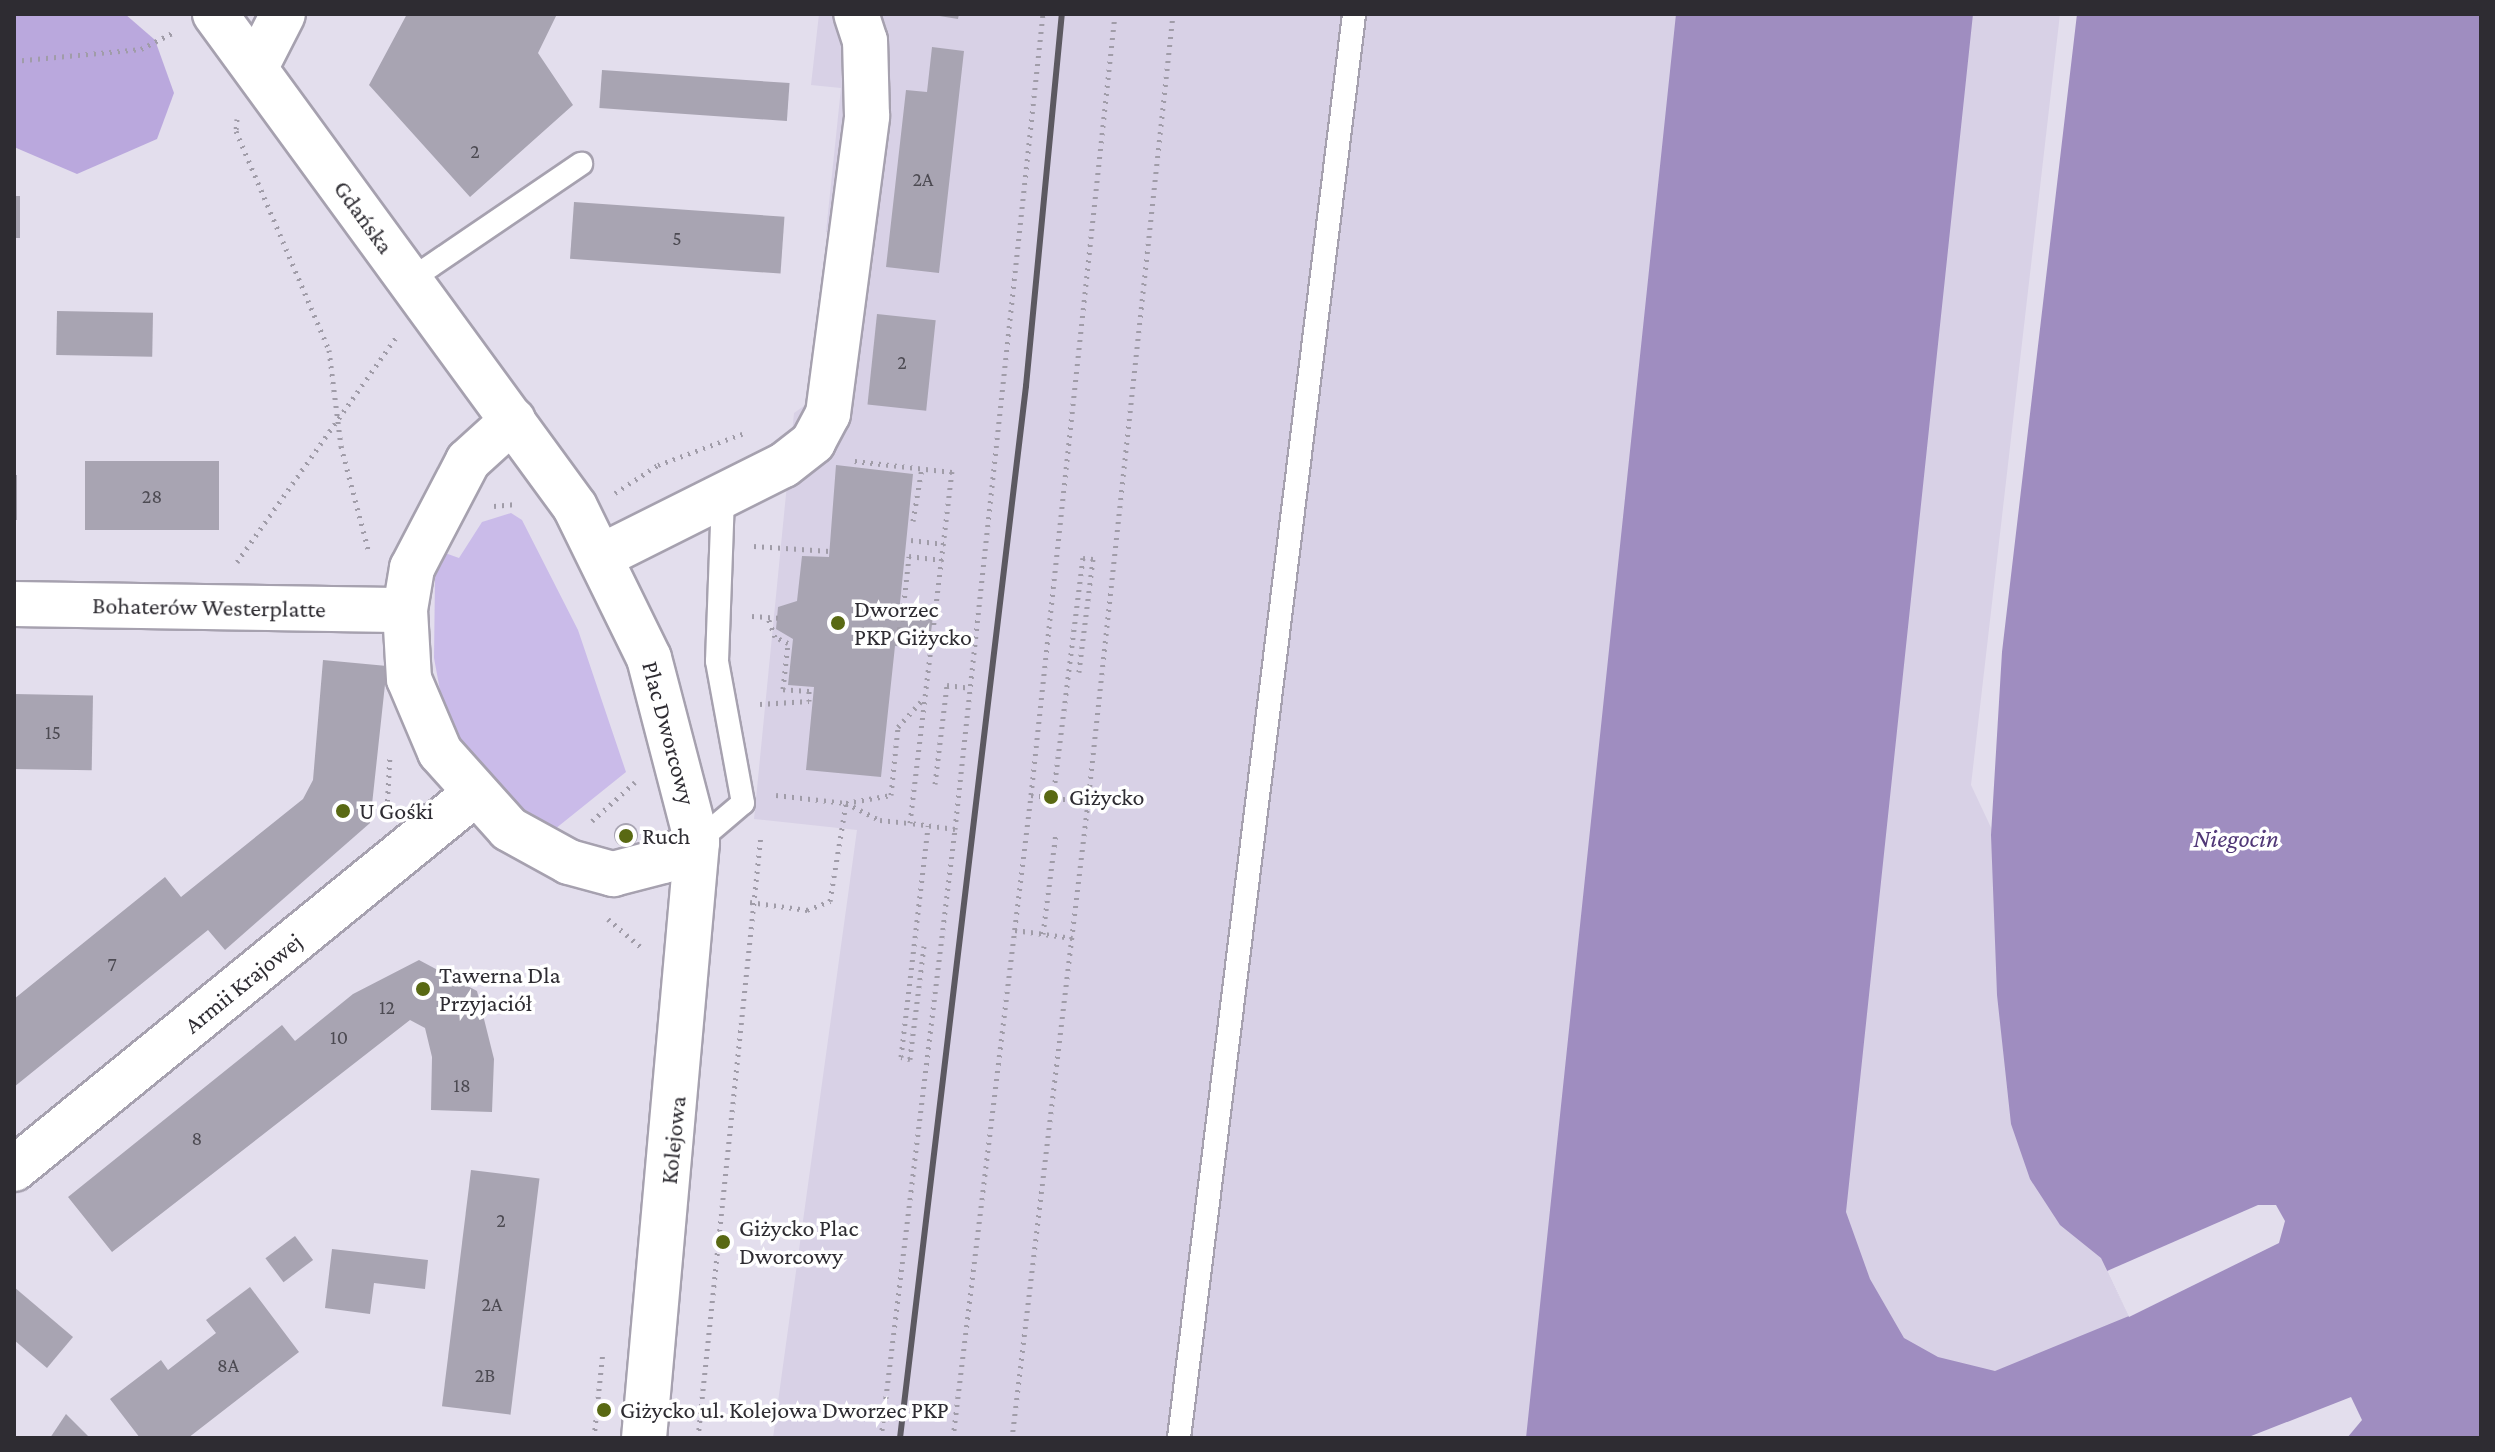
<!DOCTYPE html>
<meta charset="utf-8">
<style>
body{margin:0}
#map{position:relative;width:2495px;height:1452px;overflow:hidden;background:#e3deed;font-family:"Crimson Pro",serif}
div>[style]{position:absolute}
.built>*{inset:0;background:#d8d1e6}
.green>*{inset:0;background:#cabbe9}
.forest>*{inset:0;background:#baa8dd}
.water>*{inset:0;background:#9f8dc0}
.pier>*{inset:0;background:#e3deed}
.building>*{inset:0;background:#a8a4b2;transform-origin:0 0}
.round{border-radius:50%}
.path>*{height:5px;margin-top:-2.5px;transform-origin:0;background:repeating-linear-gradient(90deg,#a09ca8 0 2px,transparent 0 8px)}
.roads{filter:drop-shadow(2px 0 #a6a1af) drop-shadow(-2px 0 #a6a1af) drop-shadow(0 2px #a6a1af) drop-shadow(0 -2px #a6a1af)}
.lane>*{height:22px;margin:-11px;padding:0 11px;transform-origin:11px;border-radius:11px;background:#fff}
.street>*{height:44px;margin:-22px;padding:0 22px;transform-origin:22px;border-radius:22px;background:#fff}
.rail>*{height:6px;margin:-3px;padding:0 3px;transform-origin:3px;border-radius:3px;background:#5c5961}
.dots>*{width:22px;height:22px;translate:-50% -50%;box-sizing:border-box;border:4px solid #fff;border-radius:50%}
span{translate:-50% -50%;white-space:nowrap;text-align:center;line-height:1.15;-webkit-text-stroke:7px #fff;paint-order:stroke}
.number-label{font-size:20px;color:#4c4a52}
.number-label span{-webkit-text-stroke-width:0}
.street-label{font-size:24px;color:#2e2c32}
.poi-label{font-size:24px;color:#2e2c32}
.left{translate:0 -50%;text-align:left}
.water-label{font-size:26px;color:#503777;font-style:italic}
.frame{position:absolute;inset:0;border:16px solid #2e2c32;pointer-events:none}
</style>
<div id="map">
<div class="built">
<div style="clip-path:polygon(819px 14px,2060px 14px,1971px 785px,2161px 1189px,2196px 1438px,773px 1438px,857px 830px,754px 819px,794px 413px,818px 396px,836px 233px,826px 232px,841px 88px,811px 85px)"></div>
</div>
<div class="green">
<div style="clip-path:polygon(511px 513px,522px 520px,578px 630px,626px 772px,555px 829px,503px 802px,463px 749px,444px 712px,434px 658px,435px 577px,445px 553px,459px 558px,482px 522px)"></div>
</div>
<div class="forest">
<div style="clip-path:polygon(14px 14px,125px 14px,155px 40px,174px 93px,157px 139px,77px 174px,14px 147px)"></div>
</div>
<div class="water">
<div style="clip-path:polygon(1676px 14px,1973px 14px,1846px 1212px,1870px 1279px,1904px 1338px,1938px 1357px,1995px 1371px,2129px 1316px,2101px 1258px,2060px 1225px,2030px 1179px,2011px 1124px,1997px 995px,1991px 835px,2002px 652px,2077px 14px,2481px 14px,2481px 1438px,1526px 1438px)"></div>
</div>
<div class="pier">
<div style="clip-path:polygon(2258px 1205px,2276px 1205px,2285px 1221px,2279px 1243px,2129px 1317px,2107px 1271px)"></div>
<div style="clip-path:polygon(2351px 1397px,2362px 1420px,2347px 1438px,2246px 1438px)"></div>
</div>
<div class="building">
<div style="clip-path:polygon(407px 14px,557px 14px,538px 53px,573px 105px,470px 197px,369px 85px)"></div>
<div style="clip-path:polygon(927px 14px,959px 14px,958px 19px)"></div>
<div style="clip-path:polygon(932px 47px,964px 51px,939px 273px,886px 267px,906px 90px,927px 92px)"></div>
<div style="left:602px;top:70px;width:188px;height:38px;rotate:4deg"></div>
<div style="left:14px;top:196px;width:6px;height:42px"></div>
<div style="left:574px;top:202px;width:211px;height:57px;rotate:4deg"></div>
<div style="left:57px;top:311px;width:96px;height:44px;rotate:1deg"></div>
<div style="left:877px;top:314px;width:59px;height:91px;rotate:6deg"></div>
<div style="left:85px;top:461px;width:134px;height:69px"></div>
<div style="clip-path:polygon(836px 465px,913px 474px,899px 613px,933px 616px,929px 649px,895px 646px,881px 777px,806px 770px,814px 687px,788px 685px,793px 639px,776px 629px,778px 607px,797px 601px,802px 556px,829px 557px)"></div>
<div style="left:14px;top:475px;width:3px;height:45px"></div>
<div style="clip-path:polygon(323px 660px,387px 666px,370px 823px,225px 950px,208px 930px,14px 1087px,14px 999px,165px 877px,181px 897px,303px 799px,313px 780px)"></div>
<div style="left:14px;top:694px;width:79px;height:75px;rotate:1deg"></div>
<div class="round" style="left:614px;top:823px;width:24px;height:24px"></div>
<div style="clip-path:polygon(419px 960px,477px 991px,494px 1059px,492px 1112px,431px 1110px,432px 1057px,425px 1028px,410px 1020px,112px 1252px,68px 1197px,282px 1025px,295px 1041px,353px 994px)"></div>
<div style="left:471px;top:1170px;width:69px;height:238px;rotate:7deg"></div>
<div style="left:295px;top:1236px;width:30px;height:37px;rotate:53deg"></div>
<div style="clip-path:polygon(332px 1249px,428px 1260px,425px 1289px,374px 1283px,370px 1314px,325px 1308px)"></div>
<div style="clip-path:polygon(14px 1287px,73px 1337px,47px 1368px,14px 1340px)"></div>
<div style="clip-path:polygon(250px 1287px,299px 1352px,188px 1438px,140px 1438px,110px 1399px,161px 1360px,168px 1370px,216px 1333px,206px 1320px)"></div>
<div style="clip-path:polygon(66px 1414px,90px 1438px,50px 1438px)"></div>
</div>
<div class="path">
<div style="left:14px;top:61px;width:128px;rotate:-5.4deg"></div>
<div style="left:141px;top:49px;width:39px;rotate:-27deg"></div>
<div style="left:237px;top:119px;width:12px;rotate:95deg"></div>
<div style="left:236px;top:131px;width:238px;rotate:67deg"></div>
<div style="left:329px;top:350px;width:97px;rotate:82.9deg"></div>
<div style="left:341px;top:446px;width:111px;rotate:75.3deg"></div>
<div style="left:615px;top:493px;width:51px;rotate:-33.1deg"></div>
<div style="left:658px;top:465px;width:90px;rotate:-20.3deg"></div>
<div style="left:494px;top:506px;width:22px;rotate:-5deg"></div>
<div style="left:913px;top:521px;width:54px;rotate:-80.4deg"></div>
<div style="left:911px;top:540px;width:33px;rotate:7deg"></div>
<div style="left:754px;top:546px;width:76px;rotate:3.8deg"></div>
<div style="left:237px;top:562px;width:277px;rotate:-54.7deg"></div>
<div style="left:752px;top:616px;width:26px;rotate:4deg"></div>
<div style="left:897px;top:629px;width:36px;rotate:6deg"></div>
<div style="left:901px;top:629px;width:73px;rotate:-83.7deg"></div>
<div style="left:909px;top:556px;width:33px;rotate:7deg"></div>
<div style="left:760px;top:704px;width:49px;rotate:-3.5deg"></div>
<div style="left:809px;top:701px;width:10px;rotate:-90deg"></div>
<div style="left:809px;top:691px;width:26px;rotate:-176deg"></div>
<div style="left:783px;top:689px;width:46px;rotate:-83.8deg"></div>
<div style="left:788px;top:643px;width:14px;rotate:-155deg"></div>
<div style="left:775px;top:637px;width:20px;rotate:-110deg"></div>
<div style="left:935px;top:784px;width:100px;rotate:-83.1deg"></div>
<div style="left:947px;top:685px;width:24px;rotate:7deg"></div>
<div style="left:776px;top:795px;width:70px;rotate:6.5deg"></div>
<div style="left:846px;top:803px;width:38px;rotate:27deg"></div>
<div style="left:880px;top:820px;width:30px;rotate:6deg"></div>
<div style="left:910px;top:823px;width:354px;rotate:-83.2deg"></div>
<div style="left:952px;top:472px;width:98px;rotate:-173.5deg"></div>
<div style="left:1031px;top:795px;width:786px;rotate:-83.86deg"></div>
<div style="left:1053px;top:798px;width:242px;rotate:-82.9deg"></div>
<div style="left:1083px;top:558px;width:10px;rotate:6deg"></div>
<div style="left:1093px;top:559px;width:114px;rotate:97.1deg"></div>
<div style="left:1088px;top:802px;width:793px;rotate:-83.84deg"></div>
<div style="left:387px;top:809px;width:54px;rotate:-86.8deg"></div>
<div style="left:592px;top:821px;width:58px;rotate:-42.2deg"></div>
<div style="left:955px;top:829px;width:820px;rotate:-83.84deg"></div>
<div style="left:750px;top:902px;width:58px;rotate:8deg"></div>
<div style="left:807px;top:910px;width:25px;rotate:-21deg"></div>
<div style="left:830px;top:901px;width:99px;rotate:-80.7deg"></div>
<div style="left:846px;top:803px;width:46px;rotate:-10.1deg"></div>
<div style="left:891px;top:795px;width:68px;rotate:-84.1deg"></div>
<div style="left:898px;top:727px;width:39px;rotate:-48deg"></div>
<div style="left:608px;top:919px;width:45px;rotate:40.5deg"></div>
<div style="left:1015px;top:930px;width:58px;rotate:8deg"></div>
<div style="left:1043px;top:934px;width:103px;rotate:-82.7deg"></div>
<div style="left:924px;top:946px;width:114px;rotate:97.1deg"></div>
<div style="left:910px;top:1059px;width:9px;rotate:-167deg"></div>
<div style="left:901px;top:1057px;width:233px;rotate:-83.3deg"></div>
<div style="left:594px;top:1438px;width:87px;rotate:-84.1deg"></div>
<div style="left:698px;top:1438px;width:606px;rotate:-84.04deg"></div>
<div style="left:881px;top:1438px;width:613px;rotate:-83.07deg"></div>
<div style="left:955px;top:829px;width:45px;rotate:-172.4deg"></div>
<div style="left:953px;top:1438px;width:648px;rotate:-83.08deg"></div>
<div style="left:1031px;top:795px;width:57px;rotate:7deg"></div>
<div style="left:1088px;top:802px;width:641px;rotate:96.81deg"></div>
</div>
<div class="roads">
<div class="lane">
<div style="left:410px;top:280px;width:207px;rotate:-34.2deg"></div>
<div style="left:697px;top:842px;width:60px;rotate:-40.3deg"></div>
<div style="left:743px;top:803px;width:144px;rotate:-100.4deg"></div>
<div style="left:717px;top:661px;width:165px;rotate:-87.9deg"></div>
<div style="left:1179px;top:1438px;width:1435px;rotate:-82.99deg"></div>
</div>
<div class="street">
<div style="left:215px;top:14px;width:610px;rotate:53.86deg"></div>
<div style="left:575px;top:507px;width:168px;rotate:63.9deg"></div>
<div style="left:649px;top:658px;width:190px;rotate:75.4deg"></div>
<div style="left:697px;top:842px;width:598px;rotate:95.08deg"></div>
<div style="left:256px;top:67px;width:59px;rotate:-63deg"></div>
<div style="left:513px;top:420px;width:61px;rotate:137.7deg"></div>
<div style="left:468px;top:461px;width:121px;rotate:117.6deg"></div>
<div style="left:412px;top:568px;width:43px;rotate:99.5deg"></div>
<div style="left:405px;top:610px;width:69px;rotate:86.7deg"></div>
<div style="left:409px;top:679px;width:79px;rotate:67deg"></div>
<div style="left:440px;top:752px;width:103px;rotate:48.1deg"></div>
<div style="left:509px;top:829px;width:68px;rotate:28.8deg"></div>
<div style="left:569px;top:862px;width:46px;rotate:15.3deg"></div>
<div style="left:613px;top:874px;width:52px;rotate:-14.6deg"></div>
<div style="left:663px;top:861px;width:39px;rotate:-29deg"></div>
<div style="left:602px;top:556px;width:203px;rotate:-26.6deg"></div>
<div style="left:784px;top:465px;width:37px;rotate:-38deg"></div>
<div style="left:813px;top:442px;width:32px;rotate:-62deg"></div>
<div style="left:828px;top:414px;width:301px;rotate:-82.5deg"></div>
<div style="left:867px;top:116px;width:75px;rotate:-91.5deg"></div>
<div style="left:865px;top:41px;width:28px;rotate:-108deg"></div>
<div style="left:14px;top:604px;width:391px;rotate:0.9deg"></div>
<div style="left:14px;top:1169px;width:591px;rotate:-39.16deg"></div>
</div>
</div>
<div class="rail">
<div style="left:900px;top:1438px;width:1060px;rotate:-83.17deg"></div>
<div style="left:1026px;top:386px;width:374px;rotate:-84.5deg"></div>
</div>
<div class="dots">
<div style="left:838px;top:623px;background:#596913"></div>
<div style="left:1051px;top:797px;background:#596913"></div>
<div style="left:343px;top:811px;background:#596913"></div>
<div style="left:626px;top:836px;background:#596913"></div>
<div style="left:423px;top:989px;background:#596913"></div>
<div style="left:723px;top:1242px;background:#596913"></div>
<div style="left:604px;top:1410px;background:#596913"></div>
</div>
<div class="number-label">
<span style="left:475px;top:151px">2</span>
<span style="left:923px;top:179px">2A</span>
<span style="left:677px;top:238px">5</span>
<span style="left:902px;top:362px">2</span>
<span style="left:152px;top:496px">28</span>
<span style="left:53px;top:732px">15</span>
<span style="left:112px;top:964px">7</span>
<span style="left:387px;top:1007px">12</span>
<span style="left:339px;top:1037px">10</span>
<span style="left:462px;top:1085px">18</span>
<span style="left:197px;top:1138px">8</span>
<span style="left:501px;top:1220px">2</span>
<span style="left:492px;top:1304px">2A</span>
<span style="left:228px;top:1365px">8A</span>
<span style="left:485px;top:1375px">2B</span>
</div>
<div class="street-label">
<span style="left:364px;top:217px;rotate:54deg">Gdańska</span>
<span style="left:209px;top:607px;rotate:1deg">Bohaterów Westerplatte</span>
<span style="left:669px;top:733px;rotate:75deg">Plac Dworcowy</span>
<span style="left:243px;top:983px;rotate:-39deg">Armii Krajowej</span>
<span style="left:673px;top:1140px;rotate:-84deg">Kolejowa</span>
</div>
<div class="poi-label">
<span class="left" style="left:854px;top:623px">Dworzec<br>PKP Giżycko</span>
<span class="left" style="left:1069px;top:797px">Giżycko</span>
<span class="left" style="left:359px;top:811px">U Gośki</span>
<span class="left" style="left:642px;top:836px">Ruch</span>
<span class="left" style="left:439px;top:989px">Tawerna Dla<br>Przyjaciół</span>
<span class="left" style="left:739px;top:1242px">Giżycko Plac<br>Dworcowy</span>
<span class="left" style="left:620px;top:1410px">Giżycko ul. Kolejowa Dworzec PKP</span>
</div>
<div class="water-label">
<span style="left:2236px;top:839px">Niegocin</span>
</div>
<div class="frame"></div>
</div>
